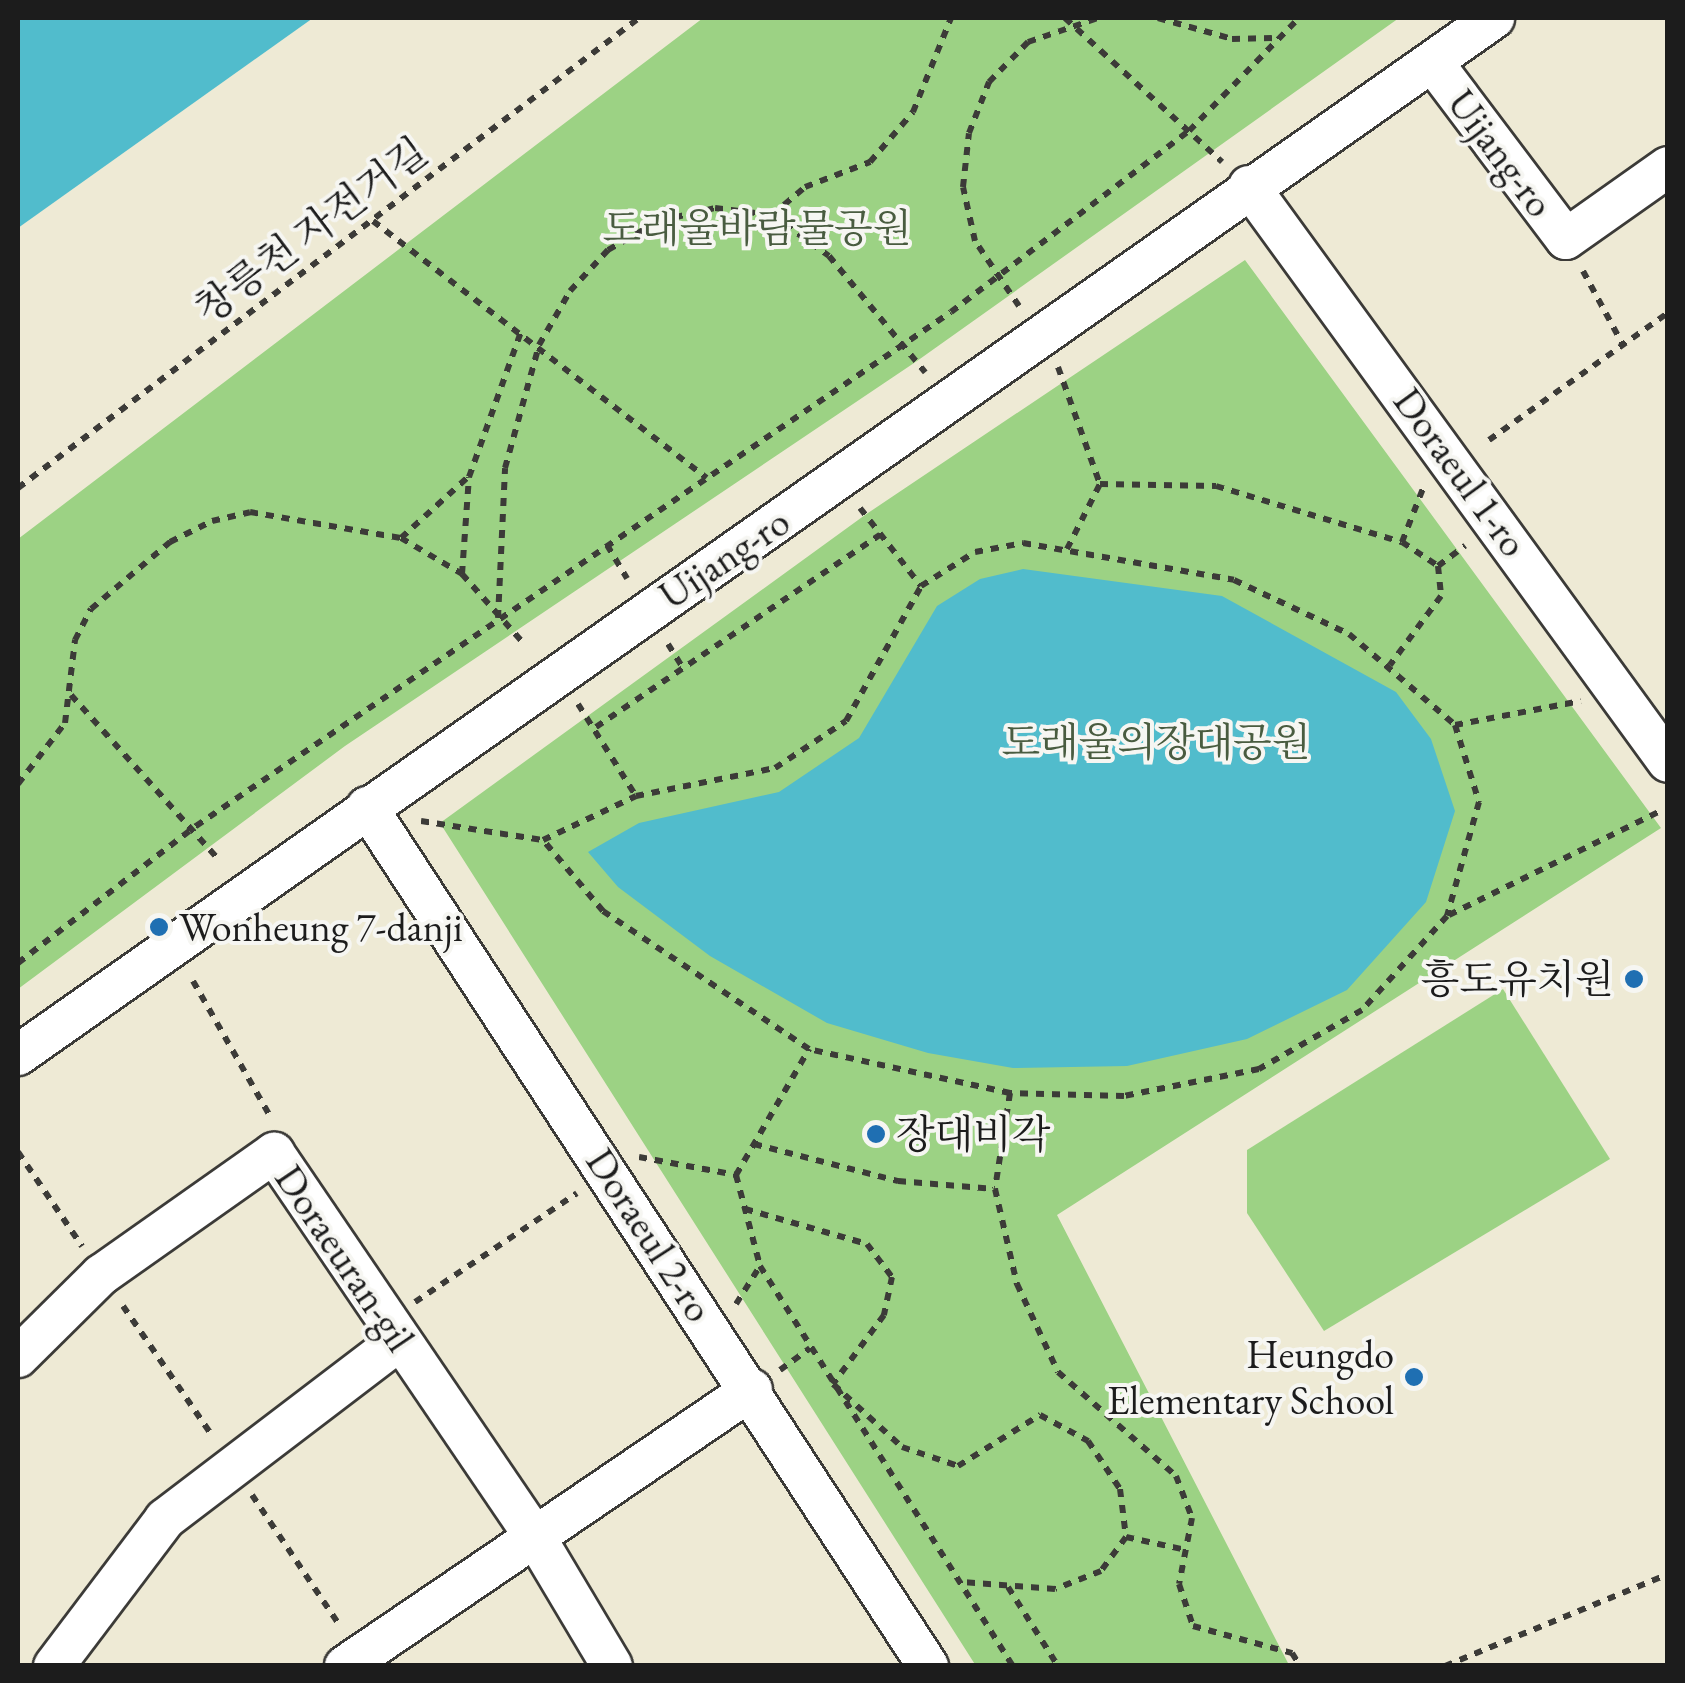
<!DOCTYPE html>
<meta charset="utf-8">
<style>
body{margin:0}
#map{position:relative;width:1685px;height:1683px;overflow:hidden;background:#eeead5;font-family:"EB Garamond","Noto Serif KR",serif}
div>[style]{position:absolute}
.green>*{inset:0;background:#9cd284}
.water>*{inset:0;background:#51bccc}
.path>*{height:6px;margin-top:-3px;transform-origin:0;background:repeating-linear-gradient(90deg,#3c3b38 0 8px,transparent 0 16px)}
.roads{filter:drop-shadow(2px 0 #3c3b38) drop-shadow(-2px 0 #3c3b38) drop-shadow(0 2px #3c3b38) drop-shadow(0 -2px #3c3b38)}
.minor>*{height:40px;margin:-20px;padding:0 20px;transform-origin:20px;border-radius:20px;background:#fff}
.dots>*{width:28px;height:28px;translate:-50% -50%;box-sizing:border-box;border:5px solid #f6f6f2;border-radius:50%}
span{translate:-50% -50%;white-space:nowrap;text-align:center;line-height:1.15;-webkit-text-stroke:8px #f6f6f2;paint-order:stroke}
.street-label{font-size:40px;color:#1c1c1c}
.park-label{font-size:40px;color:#495c40}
.poi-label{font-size:40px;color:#1c1c1c}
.left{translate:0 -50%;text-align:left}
.right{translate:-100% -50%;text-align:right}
.frame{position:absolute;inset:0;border:20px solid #1c1c1c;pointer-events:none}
</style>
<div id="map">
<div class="green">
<div style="clip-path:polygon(703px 18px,1399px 18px,917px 361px,345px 746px,18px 989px,18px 539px)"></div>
<div style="clip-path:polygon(1245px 260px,1661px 828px,1057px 1215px,1289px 1665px,976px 1666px,440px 823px,865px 515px)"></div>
<div style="clip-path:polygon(1503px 989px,1610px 1159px,1324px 1331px,1247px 1213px,1247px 1150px)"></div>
</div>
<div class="water">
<div style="clip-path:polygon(18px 18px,313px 18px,18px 228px)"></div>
<div style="clip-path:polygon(1023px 569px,1222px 596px,1396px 692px,1431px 739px,1455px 811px,1426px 902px,1347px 990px,1247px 1039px,1127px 1066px,1013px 1068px,928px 1053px,827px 1023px,710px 956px,618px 887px,588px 852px,639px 823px,779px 792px,859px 738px,937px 606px,980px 579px)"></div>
</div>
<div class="path">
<div style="left:1065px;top:18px;width:213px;rotate:42.5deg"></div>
<div style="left:1158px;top:18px;width:77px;rotate:15.8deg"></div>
<div style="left:1232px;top:39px;width:44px;rotate:-1.3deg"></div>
<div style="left:772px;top:215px;width:43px;rotate:-40.3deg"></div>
<div style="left:805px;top:187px;width:70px;rotate:-21deg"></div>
<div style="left:870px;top:162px;width:66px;rotate:-49.3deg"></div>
<div style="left:913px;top:112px;width:101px;rotate:-68deg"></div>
<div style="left:373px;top:221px;width:421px;rotate:37.6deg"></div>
<div style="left:1583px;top:271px;width:84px;rotate:61.6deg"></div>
<div style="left:1019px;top:306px;width:78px;rotate:-124.1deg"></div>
<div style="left:975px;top:241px;width:55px;rotate:-102.5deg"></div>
<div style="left:963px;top:187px;width:54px;rotate:-83.7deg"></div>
<div style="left:969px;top:133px;width:55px;rotate:-68.6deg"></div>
<div style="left:989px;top:82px;width:56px;rotate:-45.7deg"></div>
<div style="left:1028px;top:42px;width:74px;rotate:-18.9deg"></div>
<div style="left:1058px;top:367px;width:124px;rotate:70.3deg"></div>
<div style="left:1489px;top:440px;width:219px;rotate:-35.4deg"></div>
<div style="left:18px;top:488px;width:779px;rotate:-37.12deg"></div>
<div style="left:860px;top:508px;width:99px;rotate:52deg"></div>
<div style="left:401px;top:538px;width:91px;rotate:-42.3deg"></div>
<div style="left:1402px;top:542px;width:60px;rotate:-68.6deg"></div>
<div style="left:607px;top:545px;width:39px;rotate:59deg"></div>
<div style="left:1067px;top:549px;width:73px;rotate:-63.1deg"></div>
<div style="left:1100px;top:484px;width:116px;rotate:1deg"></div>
<div style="left:1216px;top:486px;width:194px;rotate:16.8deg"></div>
<div style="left:1402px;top:542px;width:43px;rotate:33.7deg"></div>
<div style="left:1438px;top:566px;width:30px;rotate:84deg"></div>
<div style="left:1441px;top:596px;width:86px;rotate:126.5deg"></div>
<div style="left:1438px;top:566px;width:34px;rotate:-37deg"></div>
<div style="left:462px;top:574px;width:97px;rotate:-85.9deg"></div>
<div style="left:469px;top:477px;width:154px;rotate:-70.3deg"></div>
<div style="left:498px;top:618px;width:150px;rotate:-87.3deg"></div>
<div style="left:505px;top:468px;width:128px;rotate:-74.5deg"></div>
<div style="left:539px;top:345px;width:62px;rotate:-60.1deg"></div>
<div style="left:570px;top:291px;width:56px;rotate:-47.2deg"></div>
<div style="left:608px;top:250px;width:59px;rotate:-29.6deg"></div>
<div style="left:659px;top:221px;width:57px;rotate:-13.1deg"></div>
<div style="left:715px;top:208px;width:57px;rotate:7deg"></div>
<div style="left:772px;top:215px;width:70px;rotate:35.7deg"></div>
<div style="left:829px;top:256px;width:151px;rotate:50.4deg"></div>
<div style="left:668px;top:644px;width:28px;rotate:58deg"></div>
<div style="left:71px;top:695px;width:223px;rotate:48.1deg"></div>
<div style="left:578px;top:704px;width:109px;rotate:57.8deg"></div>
<div style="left:1455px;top:725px;width:128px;rotate:-10.8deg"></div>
<div style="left:596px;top:727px;width:343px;rotate:-34.1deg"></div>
<div style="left:18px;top:784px;width:77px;rotate:-52.4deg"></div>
<div style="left:65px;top:723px;width:84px;rotate:-83.1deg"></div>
<div style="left:75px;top:640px;width:35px;rotate:-63deg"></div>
<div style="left:91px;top:609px;width:104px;rotate:-40.3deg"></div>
<div style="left:170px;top:542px;width:47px;rotate:-26.6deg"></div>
<div style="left:212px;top:521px;width:39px;rotate:-13deg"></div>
<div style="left:250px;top:512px;width:153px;rotate:9.8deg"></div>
<div style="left:401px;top:538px;width:71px;rotate:30.5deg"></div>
<div style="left:462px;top:574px;width:95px;rotate:48.4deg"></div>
<div style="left:421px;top:821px;width:123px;rotate:8.9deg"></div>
<div style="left:543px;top:840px;width:103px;rotate:-25.3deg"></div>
<div style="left:636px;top:796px;width:142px;rotate:-11.4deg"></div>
<div style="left:775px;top:768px;width:85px;rotate:-33.5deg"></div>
<div style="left:846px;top:721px;width:154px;rotate:-60.9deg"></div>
<div style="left:921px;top:586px;width:64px;rotate:-32.2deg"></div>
<div style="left:975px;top:552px;width:49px;rotate:-10.6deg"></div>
<div style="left:1023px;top:543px;width:214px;rotate:9.9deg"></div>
<div style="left:1234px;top:580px;width:127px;rotate:25.2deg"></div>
<div style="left:1349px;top:634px;width:140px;rotate:40.6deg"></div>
<div style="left:1455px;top:725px;width:81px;rotate:72.7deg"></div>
<div style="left:1479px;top:802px;width:118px;rotate:105.7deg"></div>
<div style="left:1447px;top:916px;width:127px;rotate:132.1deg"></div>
<div style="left:1362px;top:1010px;width:119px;rotate:150.2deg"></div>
<div style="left:1259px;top:1069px;width:138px;rotate:168.7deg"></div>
<div style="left:1124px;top:1096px;width:114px;rotate:-178.5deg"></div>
<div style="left:1010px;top:1093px;width:206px;rotate:-167.7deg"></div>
<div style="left:809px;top:1049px;width:248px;rotate:-146.2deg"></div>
<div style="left:603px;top:911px;width:93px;rotate:-130.2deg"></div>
<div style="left:1449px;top:915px;width:237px;rotate:-26.2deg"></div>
<div style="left:18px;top:963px;width:225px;rotate:-37.6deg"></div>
<div style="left:196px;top:826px;width:913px;rotate:-34.25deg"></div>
<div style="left:951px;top:312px;width:299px;rotate:-37.3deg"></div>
<div style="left:1189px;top:131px;width:158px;rotate:-45.8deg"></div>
<div style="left:193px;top:981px;width:158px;rotate:60.3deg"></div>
<div style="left:1010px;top:1093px;width:97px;rotate:98.9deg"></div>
<div style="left:995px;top:1189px;width:98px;rotate:77deg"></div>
<div style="left:1017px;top:1284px;width:97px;rotate:65deg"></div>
<div style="left:1058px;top:1372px;width:157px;rotate:41.4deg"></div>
<div style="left:1176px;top:1476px;width:45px;rotate:69.1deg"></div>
<div style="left:1192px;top:1518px;width:67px;rotate:101.1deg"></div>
<div style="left:1179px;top:1584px;width:44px;rotate:71.6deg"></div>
<div style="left:1193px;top:1626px;width:103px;rotate:15.3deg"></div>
<div style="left:1292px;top:1653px;width:15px;rotate:58deg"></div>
<div style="left:754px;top:1144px;width:149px;rotate:14.4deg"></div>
<div style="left:898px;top:1181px;width:97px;rotate:4.7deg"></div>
<div style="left:18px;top:1152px;width:114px;rotate:55.8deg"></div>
<div style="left:639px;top:1157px;width:99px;rotate:10.5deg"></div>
<div style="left:736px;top:1175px;width:146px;rotate:-59.9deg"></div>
<div style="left:736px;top:1175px;width:94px;rotate:75.2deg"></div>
<div style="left:760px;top:1266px;width:473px;rotate:57.7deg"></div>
<div style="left:745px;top:1209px;width:127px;rotate:16deg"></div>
<div style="left:867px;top:1244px;width:41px;rotate:52.9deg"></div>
<div style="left:892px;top:1277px;width:39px;rotate:102deg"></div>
<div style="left:884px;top:1315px;width:86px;rotate:126.5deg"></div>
<div style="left:833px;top:1384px;width:93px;rotate:42.4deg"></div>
<div style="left:902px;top:1447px;width:59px;rotate:18.7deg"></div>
<div style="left:958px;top:1466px;width:97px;rotate:-31.9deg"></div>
<div style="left:1040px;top:1415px;width:55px;rotate:28.4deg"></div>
<div style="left:1088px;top:1441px;width:58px;rotate:56.3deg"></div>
<div style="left:1120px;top:1489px;width:48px;rotate:82.9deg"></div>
<div style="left:1126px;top:1537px;width:42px;rotate:126.3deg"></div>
<div style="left:1101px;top:1571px;width:49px;rotate:158.6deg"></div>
<div style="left:1055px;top:1589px;width:93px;rotate:-175.7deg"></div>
<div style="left:415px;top:1302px;width:195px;rotate:-33.9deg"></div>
<div style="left:736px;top:1304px;width:45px;rotate:-57.7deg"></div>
<div style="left:123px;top:1306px;width:159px;rotate:55.5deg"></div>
<div style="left:780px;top:1370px;width:37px;rotate:-36deg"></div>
<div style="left:252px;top:1495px;width:158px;rotate:56.1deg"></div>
<div style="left:1126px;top:1537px;width:61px;rotate:12.2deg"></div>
<div style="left:1008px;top:1587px;width:93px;rotate:57.7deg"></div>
<div style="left:1191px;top:1666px;width:14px"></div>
<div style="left:1445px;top:1666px;width:241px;rotate:-22.4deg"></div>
</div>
<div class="roads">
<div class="minor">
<div style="left:1434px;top:64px;width:219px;rotate:53deg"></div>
<div style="left:1566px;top:239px;width:125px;rotate:-35.2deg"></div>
<div style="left:1249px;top:186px;width:712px;rotate:53.97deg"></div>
<div style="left:367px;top:807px;width:1026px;rotate:56.85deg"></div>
<div style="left:18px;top:1055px;width:1804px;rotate:-35.09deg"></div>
<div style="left:18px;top:1357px;width:117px;rotate:-44.7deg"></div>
<div style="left:101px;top:1275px;width:212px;rotate:-35.2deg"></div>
<div style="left:274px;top:1153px;width:462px;rotate:55.8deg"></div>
<div style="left:534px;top:1535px;width:152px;rotate:59.2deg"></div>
<div style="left:54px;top:1666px;width:184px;rotate:-52.9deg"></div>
<div style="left:165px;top:1519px;width:295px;rotate:-37.3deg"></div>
<div style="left:345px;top:1666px;width:492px;rotate:-34.2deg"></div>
</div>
</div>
<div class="dots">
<div style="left:159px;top:927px;background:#1f6fb2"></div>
<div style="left:1634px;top:979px;background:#1f6fb2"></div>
<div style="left:876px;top:1134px;background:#1f6fb2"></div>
<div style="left:1414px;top:1377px;background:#1f6fb2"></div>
</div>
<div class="street-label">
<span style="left:1501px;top:153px;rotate:53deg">Uijang-ro</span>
<span style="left:311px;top:230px;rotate:-37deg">창릉천 자전거길</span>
<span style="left:1461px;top:472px;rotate:54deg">Doraeul 1-ro</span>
<span style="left:724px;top:558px;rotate:-34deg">Uijang-ro</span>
<span style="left:650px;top:1235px;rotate:57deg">Doraeul 2-ro</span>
<span style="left:345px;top:1258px;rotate:56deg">Doraeuran-gil</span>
</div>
<div class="park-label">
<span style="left:757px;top:228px">도래울바람물공원</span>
<span style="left:1156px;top:742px">도래울의장대공원</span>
</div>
<div class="poi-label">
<span class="left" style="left:179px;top:927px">Wonheung 7-danji</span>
<span class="right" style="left:1614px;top:979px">흥도유치원</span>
<span class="left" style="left:896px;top:1134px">장대비각</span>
<span class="right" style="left:1394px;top:1377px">Heungdo<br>Elementary School</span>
</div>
<div class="frame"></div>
</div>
